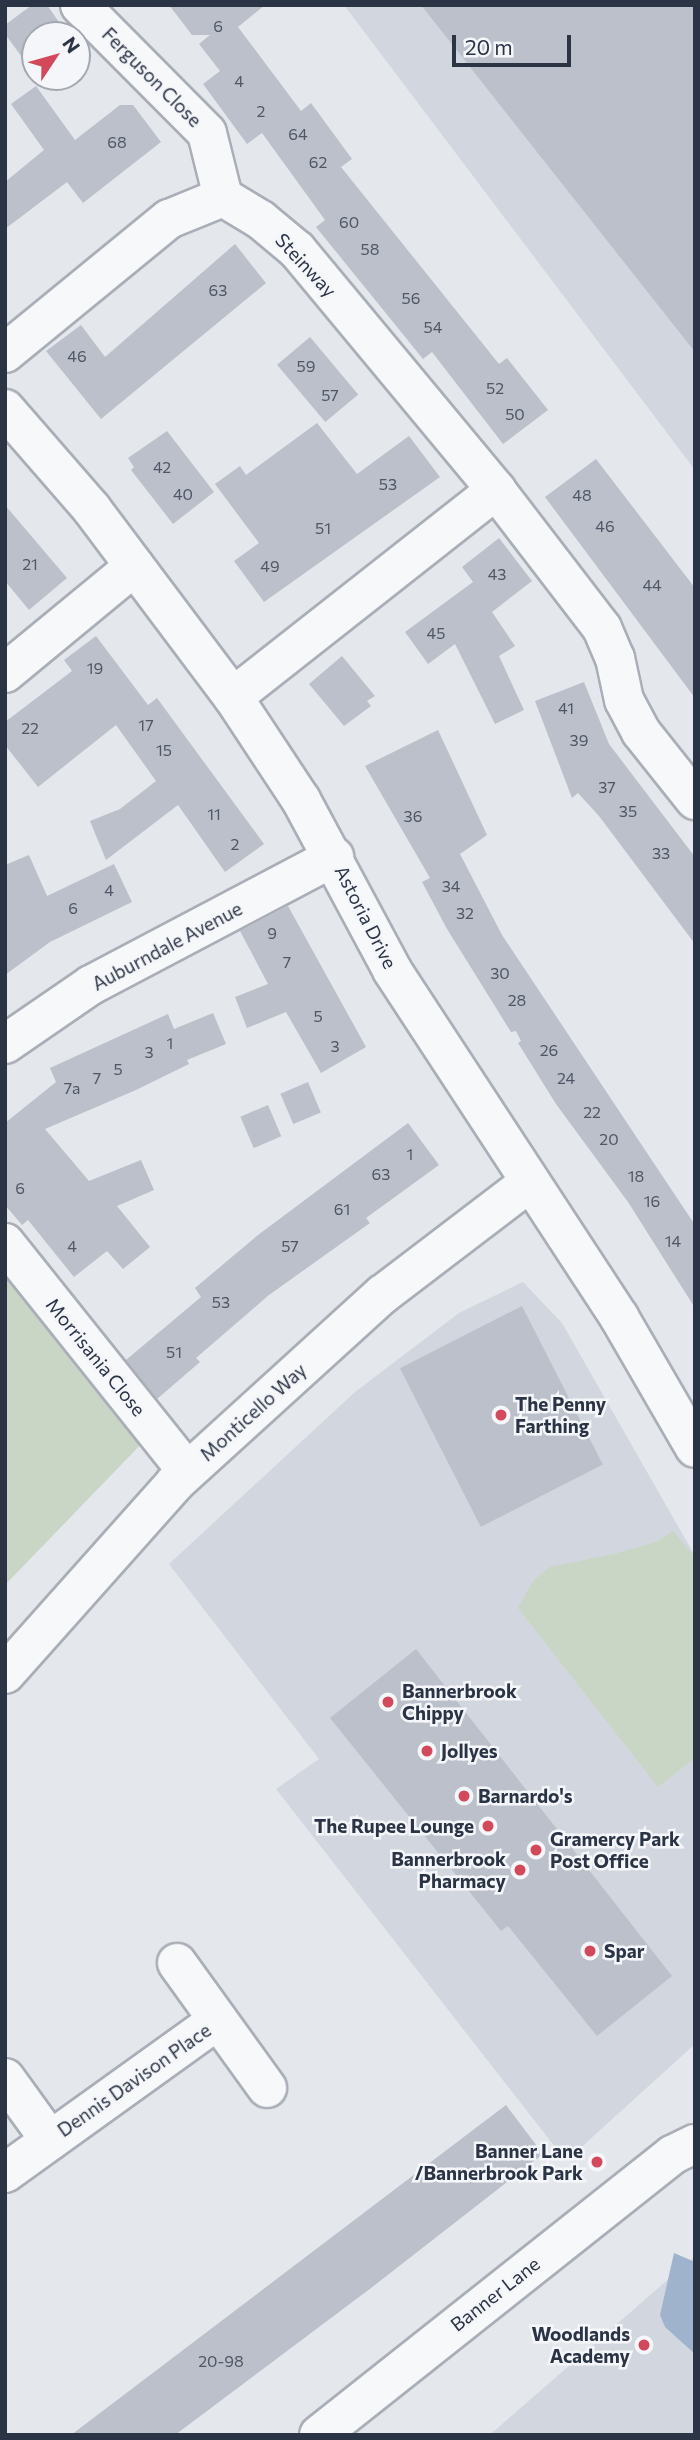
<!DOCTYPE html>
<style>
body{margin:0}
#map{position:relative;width:700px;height:2440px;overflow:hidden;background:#e4e7ec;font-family:Commissioner,sans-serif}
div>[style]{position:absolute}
.built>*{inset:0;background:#d2d6de}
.green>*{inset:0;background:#c9d6c5}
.water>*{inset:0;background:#9fb4cc}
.building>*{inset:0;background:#bbc0ca;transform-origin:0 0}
.roads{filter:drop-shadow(2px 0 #a9aeb7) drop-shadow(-2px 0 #a9aeb7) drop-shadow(0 2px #a9aeb7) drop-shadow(0 -2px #a9aeb7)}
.minor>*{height:38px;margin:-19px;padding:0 19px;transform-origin:19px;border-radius:19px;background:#f7f8fa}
.tertiary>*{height:38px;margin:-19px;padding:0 19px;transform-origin:19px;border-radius:19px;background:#f7f8fa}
.dots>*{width:19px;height:19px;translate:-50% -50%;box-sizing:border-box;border:4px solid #f4f6f9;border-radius:50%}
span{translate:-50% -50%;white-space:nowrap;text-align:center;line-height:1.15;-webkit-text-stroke:5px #f4f6f9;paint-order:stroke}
.number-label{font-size:16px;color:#4f5766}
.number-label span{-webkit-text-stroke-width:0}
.street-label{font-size:19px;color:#2b3445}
.poi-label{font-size:19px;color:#2b3445;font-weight:700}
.left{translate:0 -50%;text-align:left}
.right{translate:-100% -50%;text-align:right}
.frame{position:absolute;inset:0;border:7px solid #2b3445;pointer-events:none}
.north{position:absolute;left:21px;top:21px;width:70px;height:70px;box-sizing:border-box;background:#f4f6f9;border:2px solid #a4a8b1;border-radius:50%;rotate:54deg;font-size:19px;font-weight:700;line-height:28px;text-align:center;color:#2b3445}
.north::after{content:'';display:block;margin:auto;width:24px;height:32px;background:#d1495b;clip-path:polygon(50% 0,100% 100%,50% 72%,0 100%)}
.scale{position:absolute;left:452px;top:35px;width:119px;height:32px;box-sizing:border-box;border:4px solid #2b3445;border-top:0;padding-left:9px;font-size:21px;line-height:24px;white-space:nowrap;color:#2b3445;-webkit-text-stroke:5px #f4f6f9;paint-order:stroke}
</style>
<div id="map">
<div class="built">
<div style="clip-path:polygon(344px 5px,695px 5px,695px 470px)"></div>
<div style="clip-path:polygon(523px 1282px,562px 1323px,695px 1556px,695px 2044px,566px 2161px,276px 1789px,319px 1759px,169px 1564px,355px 1392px,459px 1313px)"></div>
<div style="clip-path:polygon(695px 2256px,695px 2435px,490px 2435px,492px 2433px)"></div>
</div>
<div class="green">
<div style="clip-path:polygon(5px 1255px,148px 1437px,5px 1585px)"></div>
<div style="clip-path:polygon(673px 1531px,695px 1557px,695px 1758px,658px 1787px,518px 1608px,533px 1581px,550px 1567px,614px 1554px,656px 1542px)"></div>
</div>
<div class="water">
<div style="clip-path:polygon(674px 2253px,695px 2262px,695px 2354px,665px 2327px,660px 2315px)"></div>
</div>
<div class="building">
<div style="clip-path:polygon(32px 5px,47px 5px,68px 35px,35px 35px,35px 75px,5px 34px,5px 25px)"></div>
<div style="clip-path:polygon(169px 5px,265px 5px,238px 27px,301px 111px,311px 103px,352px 159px,341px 167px,499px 364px,507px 358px,548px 410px,503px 444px,432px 352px,423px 359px,316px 227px,325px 220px,262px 133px,247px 144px,203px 84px,220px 71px,199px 44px,210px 35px,192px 35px)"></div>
<div style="clip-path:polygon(421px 5px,695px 5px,695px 352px)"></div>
<div style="clip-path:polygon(36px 86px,75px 140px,120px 105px,133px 105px,161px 142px,83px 203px,67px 182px,5px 229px,5px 182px,44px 150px,11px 104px)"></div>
<div style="clip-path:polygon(235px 244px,266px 283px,101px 419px,46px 351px,81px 325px,105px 357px)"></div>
<div style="left:310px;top:337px;width:75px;height:43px;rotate:50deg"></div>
<div style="clip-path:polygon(317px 423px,357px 474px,409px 436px,440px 477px,264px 602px,234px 561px,259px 543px,215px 484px,240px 466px,246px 475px)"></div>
<div style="clip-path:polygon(167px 431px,214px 492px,173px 524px,131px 470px,134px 467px,128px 458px)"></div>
<div style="clip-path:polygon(596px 459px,695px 588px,695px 698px,545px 497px)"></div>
<div style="clip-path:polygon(5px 505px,67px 578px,29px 610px,5px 581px)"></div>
<div style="clip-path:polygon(499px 538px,532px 581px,492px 612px,515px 646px,499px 656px,524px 710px,495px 724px,455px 644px,428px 664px,405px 632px,473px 582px,462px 567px)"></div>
<div style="clip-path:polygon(96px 636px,148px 705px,157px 698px,264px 844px,225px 872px,178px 805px,106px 860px,90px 821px,120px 809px,156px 781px,116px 725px,38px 787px,5px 745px,5px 722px,72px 671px,64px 660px)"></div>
<div style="clip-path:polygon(342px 656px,375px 696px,367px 701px,371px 706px,344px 726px,309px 684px)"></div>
<div style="clip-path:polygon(584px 682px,609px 744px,695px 857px,695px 944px,599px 816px,578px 793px,572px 798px,535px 701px)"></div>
<div style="clip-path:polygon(438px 730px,487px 835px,460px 854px,502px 935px,695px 1225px,695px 1308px,628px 1202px,556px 1104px,518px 1043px,521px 1041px,516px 1031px,511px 1032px,447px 929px,422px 882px,430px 878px,365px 766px)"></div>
<div style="clip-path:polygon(29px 855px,47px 896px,114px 864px,132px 902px,50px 942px,5px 975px,5px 865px)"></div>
<div style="clip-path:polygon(288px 906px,366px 1047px,321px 1073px,286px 1012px,247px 1028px,235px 997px,268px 984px,240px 931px)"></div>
<div style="clip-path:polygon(213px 1013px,226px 1044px,187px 1060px,189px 1064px,136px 1090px,45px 1129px,89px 1181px,141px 1160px,154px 1190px,117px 1206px,150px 1247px,123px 1269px,107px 1251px,74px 1277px,28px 1220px,22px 1225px,5px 1205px,5px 1123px,56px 1082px,50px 1068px,168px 1014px,174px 1029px)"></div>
<div style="left:308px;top:1082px;width:33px;height:30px;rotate:67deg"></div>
<div style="left:268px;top:1105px;width:34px;height:30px;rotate:67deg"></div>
<div style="clip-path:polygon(408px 1123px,439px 1165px,366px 1218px,370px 1223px,269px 1295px,196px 1358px,200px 1362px,157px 1399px,126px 1360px,201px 1297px,195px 1288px,258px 1235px)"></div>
<div style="left:522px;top:1306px;width:178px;height:137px;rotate:63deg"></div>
<div style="clip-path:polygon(416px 1649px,672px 1976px,597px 2036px,508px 1926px,501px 1931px,330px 1718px)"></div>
<div style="clip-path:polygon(506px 2105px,543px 2154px,371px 2288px,175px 2435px,71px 2435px)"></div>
</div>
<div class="roads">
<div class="minor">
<div style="left:80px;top:5px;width:180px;rotate:45.2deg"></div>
<div style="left:207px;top:133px;width:66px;rotate:76deg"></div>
<div style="left:5px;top:353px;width:212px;rotate:-39.3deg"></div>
<div style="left:169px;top:219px;width:58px;rotate:-22.2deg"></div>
<div style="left:223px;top:197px;width:44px;rotate:31.2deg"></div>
<div style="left:261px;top:220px;width:47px;rotate:39.8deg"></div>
<div style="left:297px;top:250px;width:312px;rotate:50.3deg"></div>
<div style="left:496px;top:490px;width:174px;rotate:52.5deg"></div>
<div style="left:602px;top:628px;width:33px;rotate:67deg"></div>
<div style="left:615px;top:658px;width:43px;rotate:77.9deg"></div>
<div style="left:624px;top:700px;width:36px;rotate:62deg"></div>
<div style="left:641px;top:732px;width:87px;rotate:51.5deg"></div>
<div style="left:5px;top:409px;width:131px;rotate:49deg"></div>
<div style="left:91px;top:508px;width:236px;rotate:53.1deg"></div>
<div style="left:233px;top:697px;width:123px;rotate:56.6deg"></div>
<div style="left:301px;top:800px;width:193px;rotate:61.8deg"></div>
<div style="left:392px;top:970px;width:415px;rotate:56.8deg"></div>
<div style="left:619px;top:1317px;width:151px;rotate:59.9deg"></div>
<div style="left:5px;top:673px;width:168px;rotate:-39.5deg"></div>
<div style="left:233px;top:697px;width:335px;rotate:-38.2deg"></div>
<div style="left:5px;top:1044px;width:104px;rotate:-34.5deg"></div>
<div style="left:91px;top:985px;width:275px;rotate:-27.8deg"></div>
<div style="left:5px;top:1243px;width:292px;rotate:51.4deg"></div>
<div style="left:5px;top:1674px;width:256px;rotate:-48.3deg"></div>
<div style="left:175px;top:1483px;width:281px;rotate:-42.3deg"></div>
<div style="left:383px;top:1294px;width:185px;rotate:-37.3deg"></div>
<div style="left:177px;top:1963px;width:154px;rotate:54.2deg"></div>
<div style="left:5px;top:2078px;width:77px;rotate:54deg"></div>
<div style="left:5px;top:2173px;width:262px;rotate:-35.7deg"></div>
</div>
<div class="tertiary">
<div style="left:319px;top:2435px;width:451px;rotate:-38.4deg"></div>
<div style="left:672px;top:2155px;width:25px;rotate:-26deg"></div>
</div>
</div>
<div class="dots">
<div style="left:501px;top:1415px;background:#d1495b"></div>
<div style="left:388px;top:1702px;background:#d1495b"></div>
<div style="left:427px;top:1751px;background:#d1495b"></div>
<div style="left:464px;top:1796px;background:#d1495b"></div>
<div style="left:488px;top:1826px;background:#d1495b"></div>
<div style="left:536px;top:1850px;background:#d1495b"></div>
<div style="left:520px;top:1870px;background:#d1495b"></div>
<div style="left:590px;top:1951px;background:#d1495b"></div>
<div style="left:597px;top:2162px;background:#d1495b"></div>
<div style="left:644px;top:2345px;background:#d1495b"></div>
</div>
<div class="number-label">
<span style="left:218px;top:26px">6</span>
<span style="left:239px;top:81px">4</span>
<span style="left:261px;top:111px">2</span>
<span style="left:298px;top:134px">64</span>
<span style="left:117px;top:142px">68</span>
<span style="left:318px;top:162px">62</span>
<span style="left:349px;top:222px">60</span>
<span style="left:370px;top:249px">58</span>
<span style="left:218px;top:290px">63</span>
<span style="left:411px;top:298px">56</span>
<span style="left:433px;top:327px">54</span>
<span style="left:77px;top:356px">46</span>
<span style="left:306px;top:366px">59</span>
<span style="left:495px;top:388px">52</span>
<span style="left:330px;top:395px">57</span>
<span style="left:515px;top:414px">50</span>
<span style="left:162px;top:467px">42</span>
<span style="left:388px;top:484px">53</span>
<span style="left:183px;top:494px">40</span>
<span style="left:582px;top:495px">48</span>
<span style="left:605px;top:526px">46</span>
<span style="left:323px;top:528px">51</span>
<span style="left:30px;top:564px">21</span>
<span style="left:270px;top:566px">49</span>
<span style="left:497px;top:574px">43</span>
<span style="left:652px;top:585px">44</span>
<span style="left:436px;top:633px">45</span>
<span style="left:95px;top:668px">19</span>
<span style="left:566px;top:708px">41</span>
<span style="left:146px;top:725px">17</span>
<span style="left:30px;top:728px">22</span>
<span style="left:579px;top:740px">39</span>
<span style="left:164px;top:750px">15</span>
<span style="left:607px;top:787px">37</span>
<span style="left:628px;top:811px">35</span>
<span style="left:214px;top:814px">11</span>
<span style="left:413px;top:816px">36</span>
<span style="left:235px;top:844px">2</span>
<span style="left:661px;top:853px">33</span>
<span style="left:451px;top:886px">34</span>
<span style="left:109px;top:890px">4</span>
<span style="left:73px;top:908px">6</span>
<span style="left:465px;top:913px">32</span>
<span style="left:272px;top:933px">9</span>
<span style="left:287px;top:962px">7</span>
<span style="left:500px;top:973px">30</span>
<span style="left:517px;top:1000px">28</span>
<span style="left:318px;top:1016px">5</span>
<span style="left:170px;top:1043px">1</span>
<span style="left:335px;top:1046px">3</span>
<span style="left:549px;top:1050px">26</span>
<span style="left:149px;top:1052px">3</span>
<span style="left:118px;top:1069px">5</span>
<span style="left:97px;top:1078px">7</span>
<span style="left:566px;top:1078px">24</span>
<span style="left:72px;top:1088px">7a</span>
<span style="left:592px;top:1112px">22</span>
<span style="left:609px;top:1139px">20</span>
<span style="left:410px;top:1154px">1</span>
<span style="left:381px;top:1174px">63</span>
<span style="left:636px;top:1176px">18</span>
<span style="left:20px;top:1188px">6</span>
<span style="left:652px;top:1201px">16</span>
<span style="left:342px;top:1209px">61</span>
<span style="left:673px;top:1241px">14</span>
<span style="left:72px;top:1246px">4</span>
<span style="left:290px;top:1246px">57</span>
<span style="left:221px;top:1302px">53</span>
<span style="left:174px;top:1352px">51</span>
<span style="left:221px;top:2361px">20-98</span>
</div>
<div class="street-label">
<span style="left:152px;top:77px;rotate:45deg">Ferguson Close</span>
<span style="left:306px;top:265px;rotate:47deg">Steinway</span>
<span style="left:366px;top:917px;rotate:63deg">Astoria Drive</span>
<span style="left:167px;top:946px;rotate:-28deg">Auburndale Avenue</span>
<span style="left:96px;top:1357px;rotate:51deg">Morrisania Close</span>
<span style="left:253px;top:1412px;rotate:-42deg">Monticello Way</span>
<span style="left:134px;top:2080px;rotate:-35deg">Dennis Davison Place</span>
<span style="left:495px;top:2294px;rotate:-38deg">Banner Lane</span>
</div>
<div class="poi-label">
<span class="left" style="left:515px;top:1415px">The Penny<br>Farthing</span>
<span class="left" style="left:402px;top:1702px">Bannerbrook<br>Chippy</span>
<span class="left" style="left:441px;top:1751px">Jollyes</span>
<span class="left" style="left:478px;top:1796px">Barnardo's</span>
<span class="right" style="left:474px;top:1826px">The Rupee Lounge</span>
<span class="left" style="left:550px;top:1850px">Gramercy Park<br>Post Office</span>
<span class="right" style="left:506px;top:1870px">Bannerbrook<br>Pharmacy</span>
<span class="left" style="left:604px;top:1951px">Spar</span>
<span class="right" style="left:583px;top:2162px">Banner Lane<br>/Bannerbrook Park</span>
<span class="right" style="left:630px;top:2345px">Woodlands<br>Academy</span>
</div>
<div class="frame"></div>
<div class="north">N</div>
<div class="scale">20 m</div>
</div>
